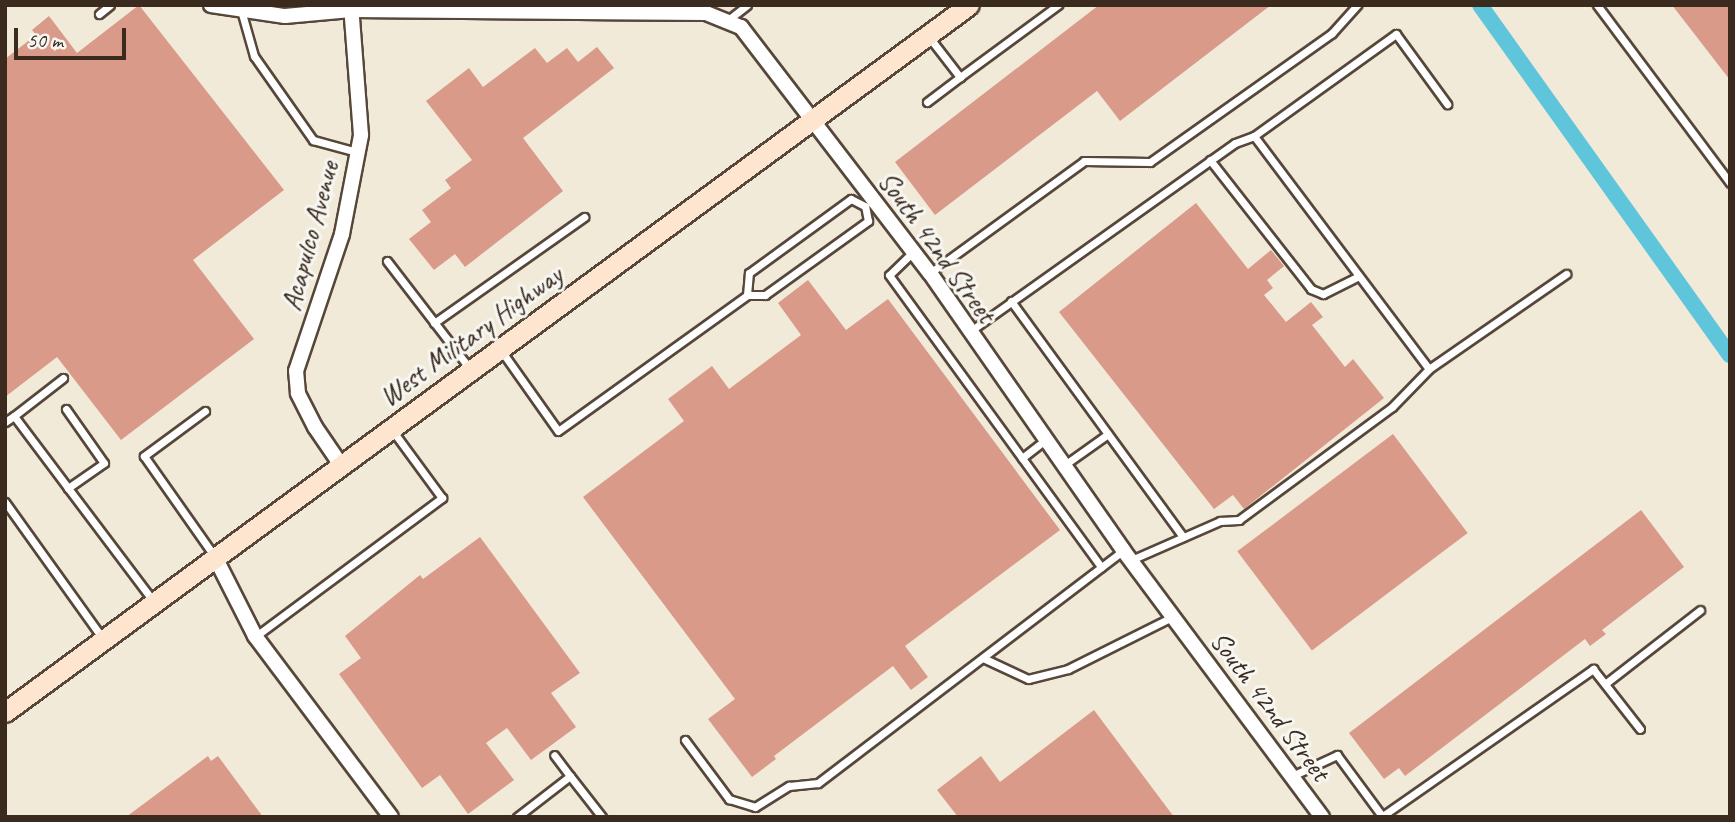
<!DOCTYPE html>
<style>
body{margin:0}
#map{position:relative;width:1735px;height:822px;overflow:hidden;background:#f1ead8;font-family:Caveat,sans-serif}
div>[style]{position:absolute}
.canal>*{height:16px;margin:-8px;padding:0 8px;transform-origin:8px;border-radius:8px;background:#5ec5db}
.building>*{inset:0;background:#d99a8a;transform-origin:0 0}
.roads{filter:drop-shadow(2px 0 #56473a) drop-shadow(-2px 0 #56473a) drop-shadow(0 2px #56473a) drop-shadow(0 -2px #56473a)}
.service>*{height:7px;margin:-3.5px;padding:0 3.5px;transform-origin:3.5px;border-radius:3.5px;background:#fff}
.minor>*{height:14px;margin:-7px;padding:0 7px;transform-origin:7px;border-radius:7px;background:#fff}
.secondary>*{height:19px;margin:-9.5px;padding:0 9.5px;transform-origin:9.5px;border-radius:9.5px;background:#fde5d0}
span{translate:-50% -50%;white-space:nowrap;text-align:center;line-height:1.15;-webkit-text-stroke:6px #f6f6f2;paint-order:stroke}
.street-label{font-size:28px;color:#3b2a1e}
.frame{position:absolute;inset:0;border:7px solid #3b2a1e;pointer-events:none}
.scale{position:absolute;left:14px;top:28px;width:112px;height:32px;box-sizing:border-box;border:4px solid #3b2a1e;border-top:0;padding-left:9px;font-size:21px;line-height:24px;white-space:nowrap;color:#3b2a1e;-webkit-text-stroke:5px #f6f6f2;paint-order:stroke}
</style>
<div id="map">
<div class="canal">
<div style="left:1480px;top:5px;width:430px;rotate:54.5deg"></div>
</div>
<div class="building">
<div style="clip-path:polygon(139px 5px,284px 190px,193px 260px,254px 339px,121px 440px,57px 357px,5px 397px,5px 59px,36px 35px,32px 30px,49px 16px,77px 53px)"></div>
<div style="clip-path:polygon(1099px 5px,1271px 5px,1120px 121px,1097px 91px,935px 215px,895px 162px)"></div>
<div style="clip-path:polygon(1672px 5px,1730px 5px,1730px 80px)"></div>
<div style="clip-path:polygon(597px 47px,614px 68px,523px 138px,563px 191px,465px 267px,455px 254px,434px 270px,409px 239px,431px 222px,422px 210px,451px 188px,445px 180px,472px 160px,426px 101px,469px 68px,483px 87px,535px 48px,547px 63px,567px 48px,578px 62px)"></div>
<div style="clip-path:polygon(1196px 203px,1248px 269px,1271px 250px,1284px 266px,1267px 280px,1273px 288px,1264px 295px,1286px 322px,1311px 302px,1323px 317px,1312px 325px,1345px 367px,1353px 359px,1384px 398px,1244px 509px,1233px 495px,1214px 509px,1059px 312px)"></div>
<div style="clip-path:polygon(808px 280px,846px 330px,888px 299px,1060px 530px,905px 646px,928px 677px,911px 690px,893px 666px,774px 756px,776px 759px,752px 777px,708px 719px,735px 699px,583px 497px,684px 421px,668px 399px,712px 366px,729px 389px,801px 335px,778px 303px)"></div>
<div style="left:1393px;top:434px;width:124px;height:195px;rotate:53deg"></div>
<div style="clip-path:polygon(1641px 510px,1684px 567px,1602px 630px,1606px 634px,1590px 646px,1585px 639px,1405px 776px,1399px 768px,1384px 779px,1349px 733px)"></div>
<div style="clip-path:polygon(480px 537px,580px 673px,551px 693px,576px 727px,531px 760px,507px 728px,486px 743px,514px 780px,468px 814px,440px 775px,422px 788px,339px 674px,361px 658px,345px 636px,420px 575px,423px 579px)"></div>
<div style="clip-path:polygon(1094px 710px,1174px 817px,958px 817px,937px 790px,981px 756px,1000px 782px)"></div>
<div style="clip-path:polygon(208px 756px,211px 761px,218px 756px,263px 817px,126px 817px)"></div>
</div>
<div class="roads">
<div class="service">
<div style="left:1597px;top:5px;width:222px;rotate:53.2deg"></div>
<div style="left:241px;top:10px;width:48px;rotate:74.2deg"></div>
<div style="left:254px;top:56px;width:103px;rotate:54.9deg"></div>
<div style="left:313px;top:140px;width:46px;rotate:15.3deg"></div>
<div style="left:99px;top:14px;width:14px;rotate:-39deg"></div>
<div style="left:728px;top:20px;width:24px;rotate:-38deg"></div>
<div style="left:929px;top:37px;width:51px;rotate:52.2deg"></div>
<div style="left:960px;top:77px;width:122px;rotate:-36.3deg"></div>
<div style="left:927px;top:102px;width:41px;rotate:-37.1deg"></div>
<div style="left:1254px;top:136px;width:175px;rotate:-35.7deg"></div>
<div style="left:1396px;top:34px;width:87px;rotate:53.9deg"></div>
<div style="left:1210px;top:160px;width:164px;rotate:51.9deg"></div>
<div style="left:1311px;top:289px;width:13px;rotate:23deg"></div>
<div style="left:1323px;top:294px;width:40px;rotate:-26.6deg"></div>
<div style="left:913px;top:252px;width:33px;rotate:136deg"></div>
<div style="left:889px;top:275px;width:361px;rotate:54deg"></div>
<div style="left:387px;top:261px;width:138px;rotate:52.4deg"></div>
<div style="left:930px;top:273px;width:190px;rotate:-36deg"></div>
<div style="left:1084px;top:161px;width:66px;rotate:0.9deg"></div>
<div style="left:1150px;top:162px;width:223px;rotate:-35.3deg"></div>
<div style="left:1332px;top:33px;width:38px;rotate:-48deg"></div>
<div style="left:747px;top:295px;width:22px;rotate:-85deg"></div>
<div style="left:749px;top:273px;width:126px;rotate:-36deg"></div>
<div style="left:851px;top:199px;width:16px;rotate:27deg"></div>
<div style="left:1011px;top:301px;width:292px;rotate:53.9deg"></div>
<div style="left:434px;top:323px;width:184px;rotate:-35.2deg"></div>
<div style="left:969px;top:332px;width:326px;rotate:-35.4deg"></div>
<div style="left:1235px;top:143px;width:20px;rotate:-20deg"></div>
<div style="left:1254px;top:136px;width:291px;rotate:53.1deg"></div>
<div style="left:1429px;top:369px;width:53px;rotate:134.2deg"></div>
<div style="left:1392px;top:407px;width:190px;rotate:143.6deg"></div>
<div style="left:1239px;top:520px;width:19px;rotate:177deg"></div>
<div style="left:1220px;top:521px;width:97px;rotate:156.3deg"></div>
<div style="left:500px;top:349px;width:100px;rotate:54.7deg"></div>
<div style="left:558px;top:431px;width:233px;rotate:-35.7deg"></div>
<div style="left:747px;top:295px;width:18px"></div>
<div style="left:765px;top:295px;width:127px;rotate:-35.7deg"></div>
<div style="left:868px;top:221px;width:15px;rotate:-101deg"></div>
<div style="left:1429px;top:369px;width:167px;rotate:-34.7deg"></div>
<div style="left:66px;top:409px;width:66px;rotate:54.9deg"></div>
<div style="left:104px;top:463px;width:44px;rotate:145.2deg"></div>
<div style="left:68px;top:488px;width:143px;rotate:53deg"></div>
<div style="left:205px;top:411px;width:76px;rotate:143.6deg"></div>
<div style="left:144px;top:456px;width:123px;rotate:54.9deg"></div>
<div style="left:14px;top:416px;width:62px;rotate:-37.8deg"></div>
<div style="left:5px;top:422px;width:11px;rotate:-34deg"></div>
<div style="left:14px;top:416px;width:90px;rotate:53.1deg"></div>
<div style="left:1022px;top:458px;width:29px;rotate:-38deg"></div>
<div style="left:1063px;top:466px;width:55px;rotate:-35.4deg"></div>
<div style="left:5px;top:502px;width:168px;rotate:54.4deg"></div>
<div style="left:256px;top:636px;width:232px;rotate:-36.6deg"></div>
<div style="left:442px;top:498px;width:84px;rotate:-126.3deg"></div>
<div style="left:983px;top:658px;width:50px;rotate:25deg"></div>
<div style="left:1028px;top:679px;width:41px;rotate:-14deg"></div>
<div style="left:1068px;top:669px;width:116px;rotate:-26.6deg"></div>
<div style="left:1606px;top:683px;width:119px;rotate:-37.8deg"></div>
<div style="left:685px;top:740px;width:74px;rotate:53.3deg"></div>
<div style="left:729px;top:799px;width:27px;rotate:17deg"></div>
<div style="left:755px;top:807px;width:40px;rotate:-32deg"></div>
<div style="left:789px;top:786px;width:29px;rotate:-6deg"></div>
<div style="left:818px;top:783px;width:383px;rotate:-37.3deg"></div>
<div style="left:570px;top:776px;width:52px;rotate:52deg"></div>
<div style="left:1292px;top:776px;width:50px;rotate:-25deg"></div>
<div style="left:1337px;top:755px;width:76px;rotate:53.6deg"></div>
<div style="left:517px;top:817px;width:67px;rotate:-37.7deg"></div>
<div style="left:570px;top:776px;width:26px;rotate:-127deg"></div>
<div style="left:1381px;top:817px;width:259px;rotate:-34.9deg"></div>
<div style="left:1593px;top:669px;width:76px;rotate:51.9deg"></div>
</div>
<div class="minor">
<div style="left:211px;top:5px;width:75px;rotate:8.5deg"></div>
<div style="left:285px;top:16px;width:66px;rotate:-5.2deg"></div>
<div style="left:351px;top:10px;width:355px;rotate:0.5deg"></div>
<div style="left:706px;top:13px;width:38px;rotate:22deg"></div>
<div style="left:741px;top:27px;width:310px;rotate:52.5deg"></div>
<div style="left:930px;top:273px;width:338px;rotate:55.1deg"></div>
<div style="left:1123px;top:550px;width:333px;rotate:53.3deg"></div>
<div style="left:341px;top:465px;width:46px;rotate:-124.4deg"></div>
<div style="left:315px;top:427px;width:38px;rotate:-117deg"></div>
<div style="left:298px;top:393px;width:22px;rotate:-95deg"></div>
<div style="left:296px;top:371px;width:145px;rotate:-71.4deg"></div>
<div style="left:342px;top:234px;width:101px;rotate:-79.1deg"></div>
<div style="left:361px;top:135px;width:130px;rotate:-94.4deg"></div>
<div style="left:215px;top:557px;width:89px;rotate:63.1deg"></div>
<div style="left:255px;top:636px;width:226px;rotate:53.1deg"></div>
</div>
<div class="secondary">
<div style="left:5px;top:712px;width:1195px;rotate:-36.26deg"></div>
</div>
</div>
<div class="street-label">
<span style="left:310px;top:236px;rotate:-75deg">Acapulco Avenue</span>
<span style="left:937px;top:247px;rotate:54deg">South 42nd Street</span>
<span style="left:471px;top:336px;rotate:-36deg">West Military Highway</span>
<span style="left:1270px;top:706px;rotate:53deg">South 42nd Street</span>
</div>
<div class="frame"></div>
<div class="scale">50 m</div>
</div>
